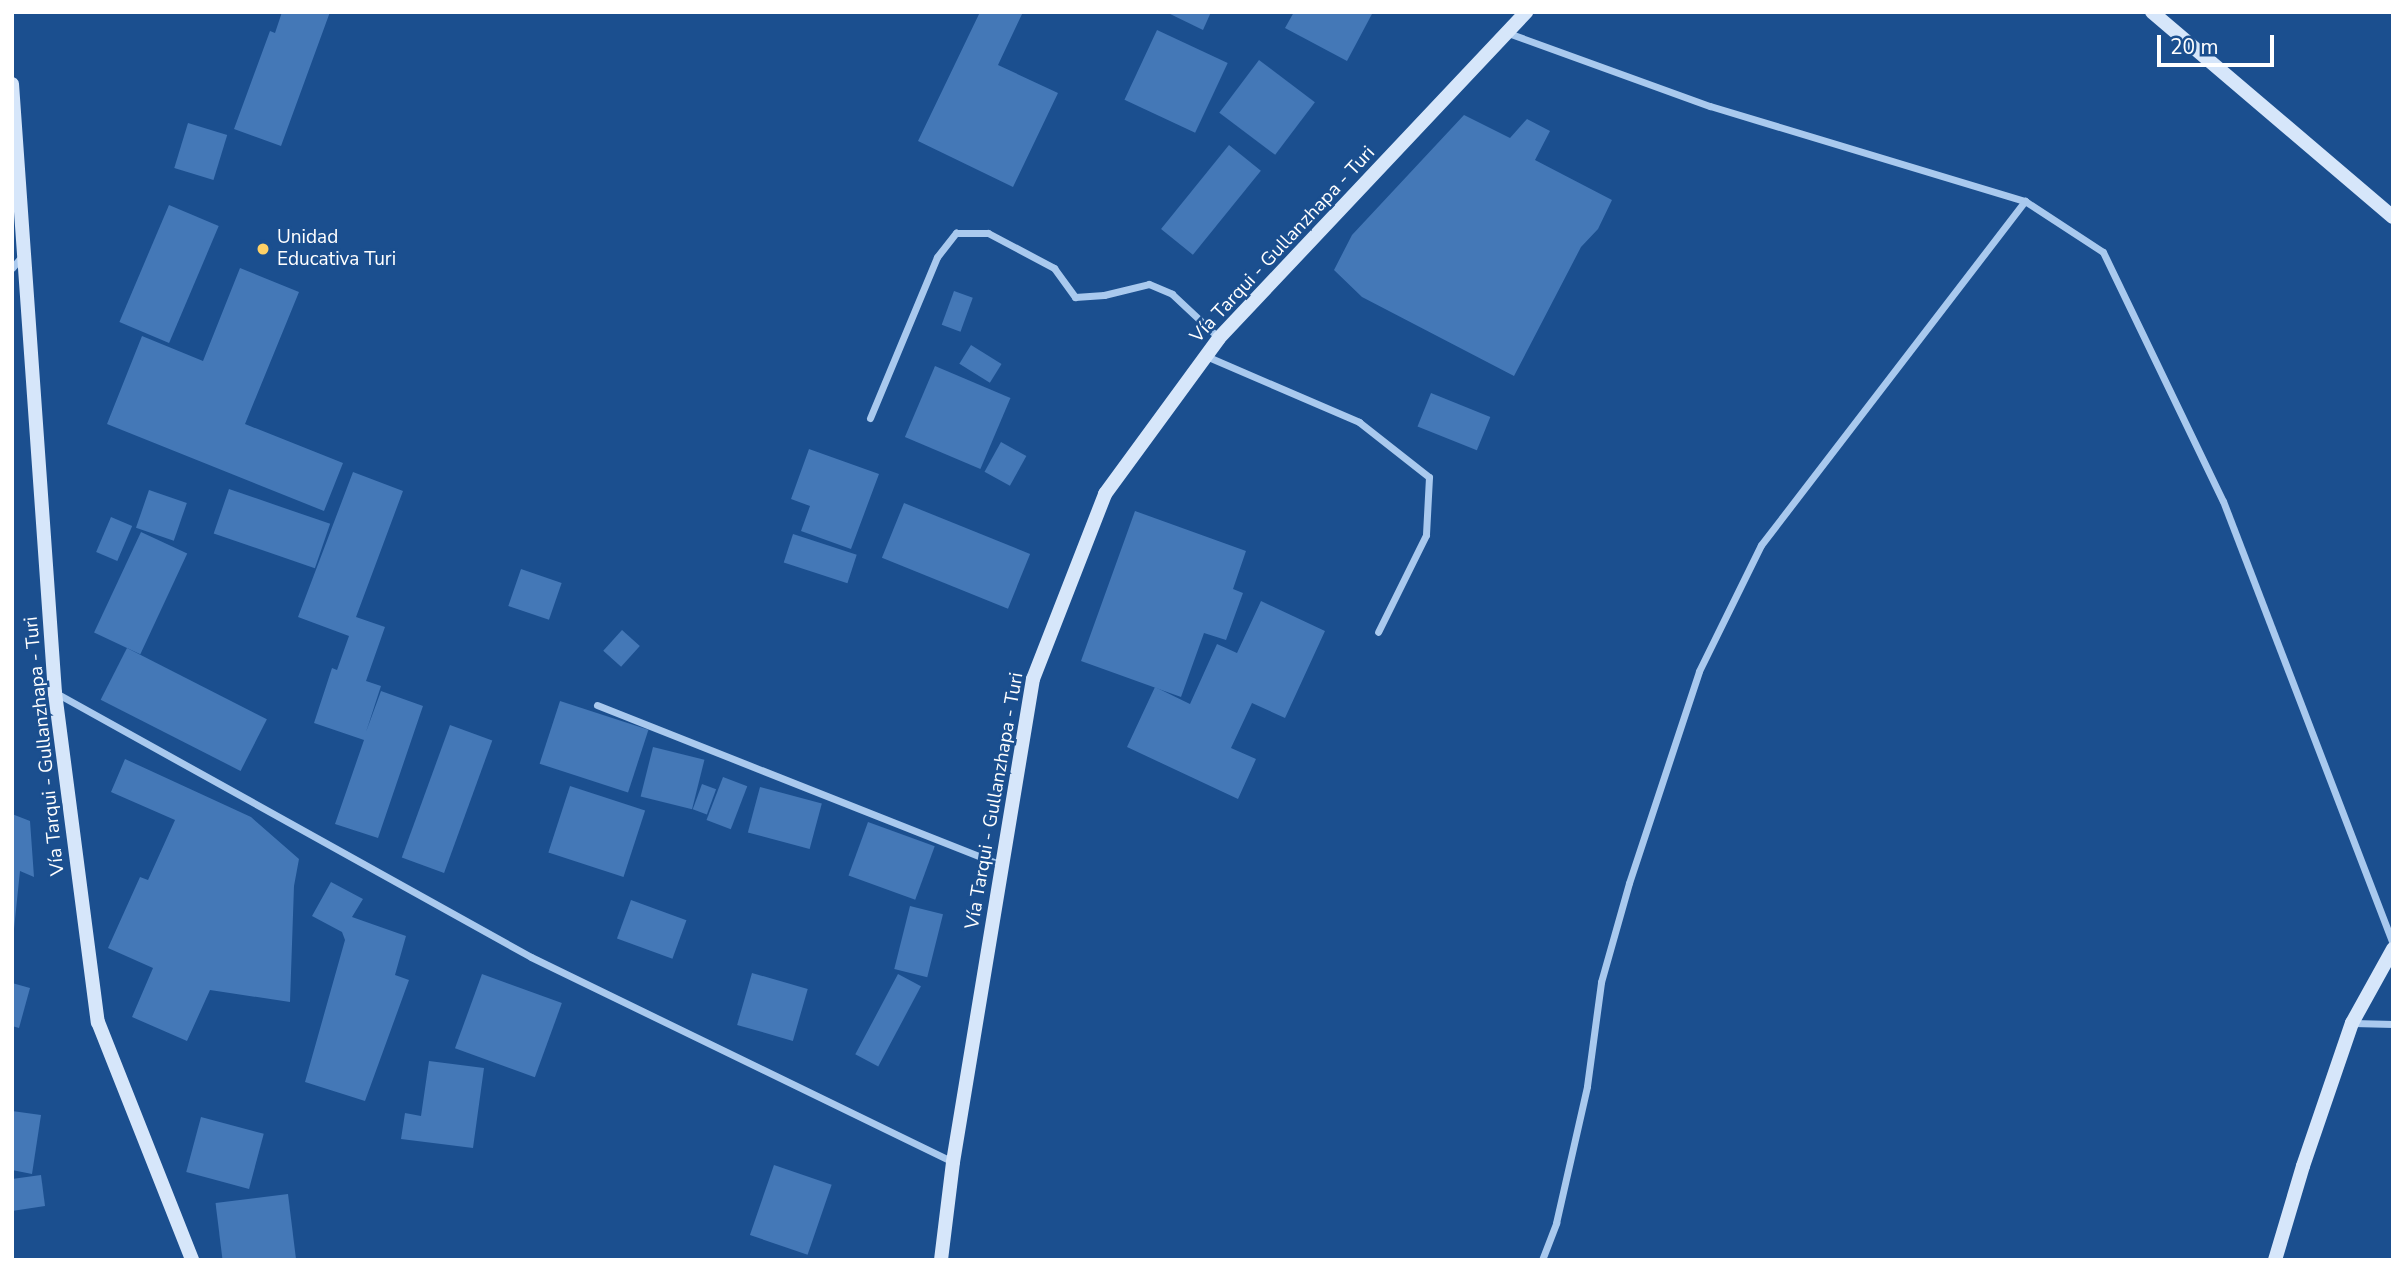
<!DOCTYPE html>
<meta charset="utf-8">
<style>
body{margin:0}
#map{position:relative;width:2405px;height:1272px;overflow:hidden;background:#1b4f8f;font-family:"Nunito Sans",sans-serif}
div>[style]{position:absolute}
.building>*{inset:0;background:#4478b7;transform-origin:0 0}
.street>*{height:7px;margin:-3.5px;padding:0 3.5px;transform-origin:3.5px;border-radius:3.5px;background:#a9c9ee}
.secondary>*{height:14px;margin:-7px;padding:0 7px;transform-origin:7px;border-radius:7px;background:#d6e6fa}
.dots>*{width:19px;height:19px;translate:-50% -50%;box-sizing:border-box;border:4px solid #1b4f8f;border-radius:50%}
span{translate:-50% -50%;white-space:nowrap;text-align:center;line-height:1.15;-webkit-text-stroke:5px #1b4f8f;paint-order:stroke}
.poi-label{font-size:19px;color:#fff}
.left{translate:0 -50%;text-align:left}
.street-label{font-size:19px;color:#fff}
.frame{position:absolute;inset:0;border:14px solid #fff;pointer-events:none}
.scale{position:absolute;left:2157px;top:35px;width:117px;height:32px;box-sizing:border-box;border:4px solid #fff;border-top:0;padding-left:9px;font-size:21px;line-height:24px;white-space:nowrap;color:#fff;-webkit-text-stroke:5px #1b4f8f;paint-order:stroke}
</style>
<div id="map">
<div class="building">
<div style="clip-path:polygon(282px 12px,330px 12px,281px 146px,234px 129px,270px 31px,275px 33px)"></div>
<div style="clip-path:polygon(980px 12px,1023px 12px,998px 65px,1058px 93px,1013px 187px,918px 141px)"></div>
<div style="clip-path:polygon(1166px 12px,1211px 12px,1203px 30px)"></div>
<div style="clip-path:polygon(1294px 12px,1373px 12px,1347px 61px,1285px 28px)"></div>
<div style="left:1157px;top:30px;width:78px;height:77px;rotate:25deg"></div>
<div style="left:1259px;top:60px;width:70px;height:66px;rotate:37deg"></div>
<div style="clip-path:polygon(1464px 115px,1510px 138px,1527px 119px,1550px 131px,1535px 160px,1612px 200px,1598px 229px,1581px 247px,1514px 376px,1362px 297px,1334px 270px,1352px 235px)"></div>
<div style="left:188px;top:123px;width:41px;height:47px;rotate:17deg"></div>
<div style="left:1229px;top:145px;width:41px;height:108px;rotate:39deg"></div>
<div style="left:169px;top:205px;width:54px;height:127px;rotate:23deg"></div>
<div style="clip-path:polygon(240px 268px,299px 292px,245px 424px,343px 463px,324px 511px,107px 424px,142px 336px,203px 361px)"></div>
<div style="left:954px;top:291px;width:20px;height:36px;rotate:20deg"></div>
<div style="left:971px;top:345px;width:36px;height:22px;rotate:32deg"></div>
<div style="left:935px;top:366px;width:82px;height:77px;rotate:23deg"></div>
<div style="left:1431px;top:393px;width:64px;height:36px;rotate:22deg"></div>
<div style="left:1001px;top:442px;width:29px;height:34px;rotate:29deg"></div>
<div style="clip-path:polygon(809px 449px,879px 474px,851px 549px,801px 531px,810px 506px,791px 499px)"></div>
<div style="clip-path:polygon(353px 472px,403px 491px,356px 617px,385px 627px,366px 681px,381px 686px,366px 732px,381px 691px,423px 706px,378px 838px,335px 824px,364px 740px,314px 723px,332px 668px,337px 670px,349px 636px,298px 617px)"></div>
<div style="left:229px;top:489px;width:107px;height:47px;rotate:19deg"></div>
<div style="left:149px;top:490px;width:40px;height:40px;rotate:19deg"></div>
<div style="left:904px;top:503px;width:136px;height:59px;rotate:22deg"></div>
<div style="clip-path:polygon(1135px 511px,1246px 551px,1233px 589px,1243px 593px,1226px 640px,1204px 633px,1181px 697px,1081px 661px)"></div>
<div style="left:111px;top:517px;width:23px;height:38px;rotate:23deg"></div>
<div style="left:141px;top:532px;width:51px;height:111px;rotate:25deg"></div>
<div style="left:793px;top:534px;width:67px;height:30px;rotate:18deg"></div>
<div style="left:521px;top:569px;width:43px;height:39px;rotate:19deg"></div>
<div style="clip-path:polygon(1261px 601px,1325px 631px,1285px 718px,1252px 703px,1231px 748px,1256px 759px,1238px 799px,1127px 747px,1155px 687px,1190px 704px,1217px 644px,1237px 653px)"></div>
<div style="left:622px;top:630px;width:24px;height:28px;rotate:42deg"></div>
<div style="left:127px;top:648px;width:157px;height:58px;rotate:27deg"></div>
<div style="left:560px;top:701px;width:93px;height:66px;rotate:18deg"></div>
<div style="left:450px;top:725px;width:45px;height:141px;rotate:20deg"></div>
<div style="left:653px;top:747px;width:53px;height:51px;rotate:14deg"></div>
<div style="clip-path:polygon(125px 759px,251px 817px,299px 859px,294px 886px,290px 1002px,210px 990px,187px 1041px,132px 1017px,153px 968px,108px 948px,140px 877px,148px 880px,175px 820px,111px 792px)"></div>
<div style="left:723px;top:777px;width:26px;height:46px;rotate:21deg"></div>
<div style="left:702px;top:784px;width:15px;height:27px;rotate:20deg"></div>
<div style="left:570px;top:786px;width:79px;height:70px;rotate:18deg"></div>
<div style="left:760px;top:787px;width:64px;height:47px;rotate:15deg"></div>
<div style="clip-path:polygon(12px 814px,30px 821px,34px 877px,20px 871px,14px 929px)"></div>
<div style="left:868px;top:822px;width:71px;height:57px;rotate:20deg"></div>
<div style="clip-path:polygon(331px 882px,363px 899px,352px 917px,406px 936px,395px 975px,409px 980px,365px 1101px,305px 1082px,345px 940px,342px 932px,312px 916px)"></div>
<div style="left:631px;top:900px;width:59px;height:41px;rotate:20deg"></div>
<div style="left:910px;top:906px;width:34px;height:65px;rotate:14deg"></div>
<div style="left:752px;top:973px;width:58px;height:54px;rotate:16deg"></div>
<div style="left:482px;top:974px;width:85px;height:79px;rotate:20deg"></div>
<div style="left:898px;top:974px;width:26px;height:91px;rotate:28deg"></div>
<div style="clip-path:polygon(12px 983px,30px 988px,19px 1028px,12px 1026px)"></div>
<div style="clip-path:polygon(429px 1061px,484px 1068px,473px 1148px,401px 1139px,405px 1113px,421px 1116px)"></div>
<div style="clip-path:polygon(12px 1111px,41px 1115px,32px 1174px,12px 1170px)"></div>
<div style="left:201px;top:1117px;width:65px;height:57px;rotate:15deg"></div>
<div style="left:774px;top:1165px;width:61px;height:74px;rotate:19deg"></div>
<div style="clip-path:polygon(41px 1175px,45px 1206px,12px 1211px,12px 1179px)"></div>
<div style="left:288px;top:1194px;width:66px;height:73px;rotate:83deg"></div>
</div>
<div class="street">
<div style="left:1508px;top:33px;width:215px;rotate:19.9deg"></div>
<div style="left:1710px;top:106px;width:329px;rotate:16.8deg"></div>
<div style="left:2025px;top:201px;width:93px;rotate:33.2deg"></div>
<div style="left:2103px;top:252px;width:276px;rotate:64.3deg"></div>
<div style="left:2223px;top:501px;width:475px;rotate:69deg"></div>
<div style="left:12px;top:268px;width:17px;rotate:-50deg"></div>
<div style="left:1206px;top:356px;width:167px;rotate:23.3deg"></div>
<div style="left:1359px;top:422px;width:89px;rotate:38.2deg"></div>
<div style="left:1429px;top:477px;width:58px;rotate:93deg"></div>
<div style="left:1426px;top:535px;width:108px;rotate:116.3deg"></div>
<div style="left:870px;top:418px;width:174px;rotate:-67.4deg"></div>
<div style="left:937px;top:257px;width:31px;rotate:-52deg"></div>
<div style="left:956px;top:233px;width:32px"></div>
<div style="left:988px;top:233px;width:75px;rotate:27.9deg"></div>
<div style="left:1054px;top:268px;width:36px;rotate:54deg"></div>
<div style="left:1075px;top:297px;width:29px;rotate:-4deg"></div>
<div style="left:1104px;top:295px;width:46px;rotate:-13.7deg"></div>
<div style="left:1149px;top:284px;width:25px;rotate:23deg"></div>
<div style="left:1172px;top:294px;width:64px;rotate:43.1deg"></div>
<div style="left:56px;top:693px;width:543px;rotate:29.06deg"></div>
<div style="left:531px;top:957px;width:469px;rotate:25.9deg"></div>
<div style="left:597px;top:705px;width:437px;rotate:21.6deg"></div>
<div style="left:2353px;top:1023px;width:40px;rotate:1.4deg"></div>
<div style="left:1542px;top:1260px;width:40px;rotate:-69deg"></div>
<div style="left:1556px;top:1223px;width:140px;rotate:-77.2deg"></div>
<div style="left:1587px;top:1086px;width:105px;rotate:-82.3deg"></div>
<div style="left:1601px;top:982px;width:103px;rotate:-74.2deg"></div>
<div style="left:1629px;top:883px;width:223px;rotate:-71.7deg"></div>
<div style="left:1699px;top:671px;width:140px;rotate:-63.8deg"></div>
<div style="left:1761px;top:545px;width:434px;rotate:-52.5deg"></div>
</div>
<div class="secondary">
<div style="left:2152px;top:12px;width:316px;rotate:40.4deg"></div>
<div style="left:12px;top:84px;width:611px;rotate:85.96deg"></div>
<div style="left:55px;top:693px;width:332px;rotate:82.6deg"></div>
<div style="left:98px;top:1022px;width:256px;rotate:68.4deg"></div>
<div style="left:941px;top:1260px;width:99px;rotate:-83deg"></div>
<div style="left:953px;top:1162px;width:490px;rotate:-80.6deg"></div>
<div style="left:1033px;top:679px;width:199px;rotate:-68.7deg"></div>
<div style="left:1105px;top:494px;width:193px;rotate:-53.8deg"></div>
<div style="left:1219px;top:338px;width:448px;rotate:-46.7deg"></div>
<div style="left:2275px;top:1260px;width:98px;rotate:-73.4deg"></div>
<div style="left:2303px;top:1166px;width:151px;rotate:-71.1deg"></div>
<div style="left:2352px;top:1023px;width:85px;rotate:-61deg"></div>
</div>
<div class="dots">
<div style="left:263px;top:249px;background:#ffd166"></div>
</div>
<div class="poi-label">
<span class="left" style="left:277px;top:249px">Unidad<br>Educativa Turi</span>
</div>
<div class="street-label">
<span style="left:1283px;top:245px;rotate:-47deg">Vía Tarqui - Gullanzhapa - Turi</span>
<span style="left:45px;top:746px;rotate:-96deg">Vía Tarqui - Gullanzhapa - Turi</span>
<span style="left:995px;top:801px;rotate:-80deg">Vía Tarqui - Gullanzhapa - Turi</span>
</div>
<div class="frame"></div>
<div class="scale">20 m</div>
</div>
